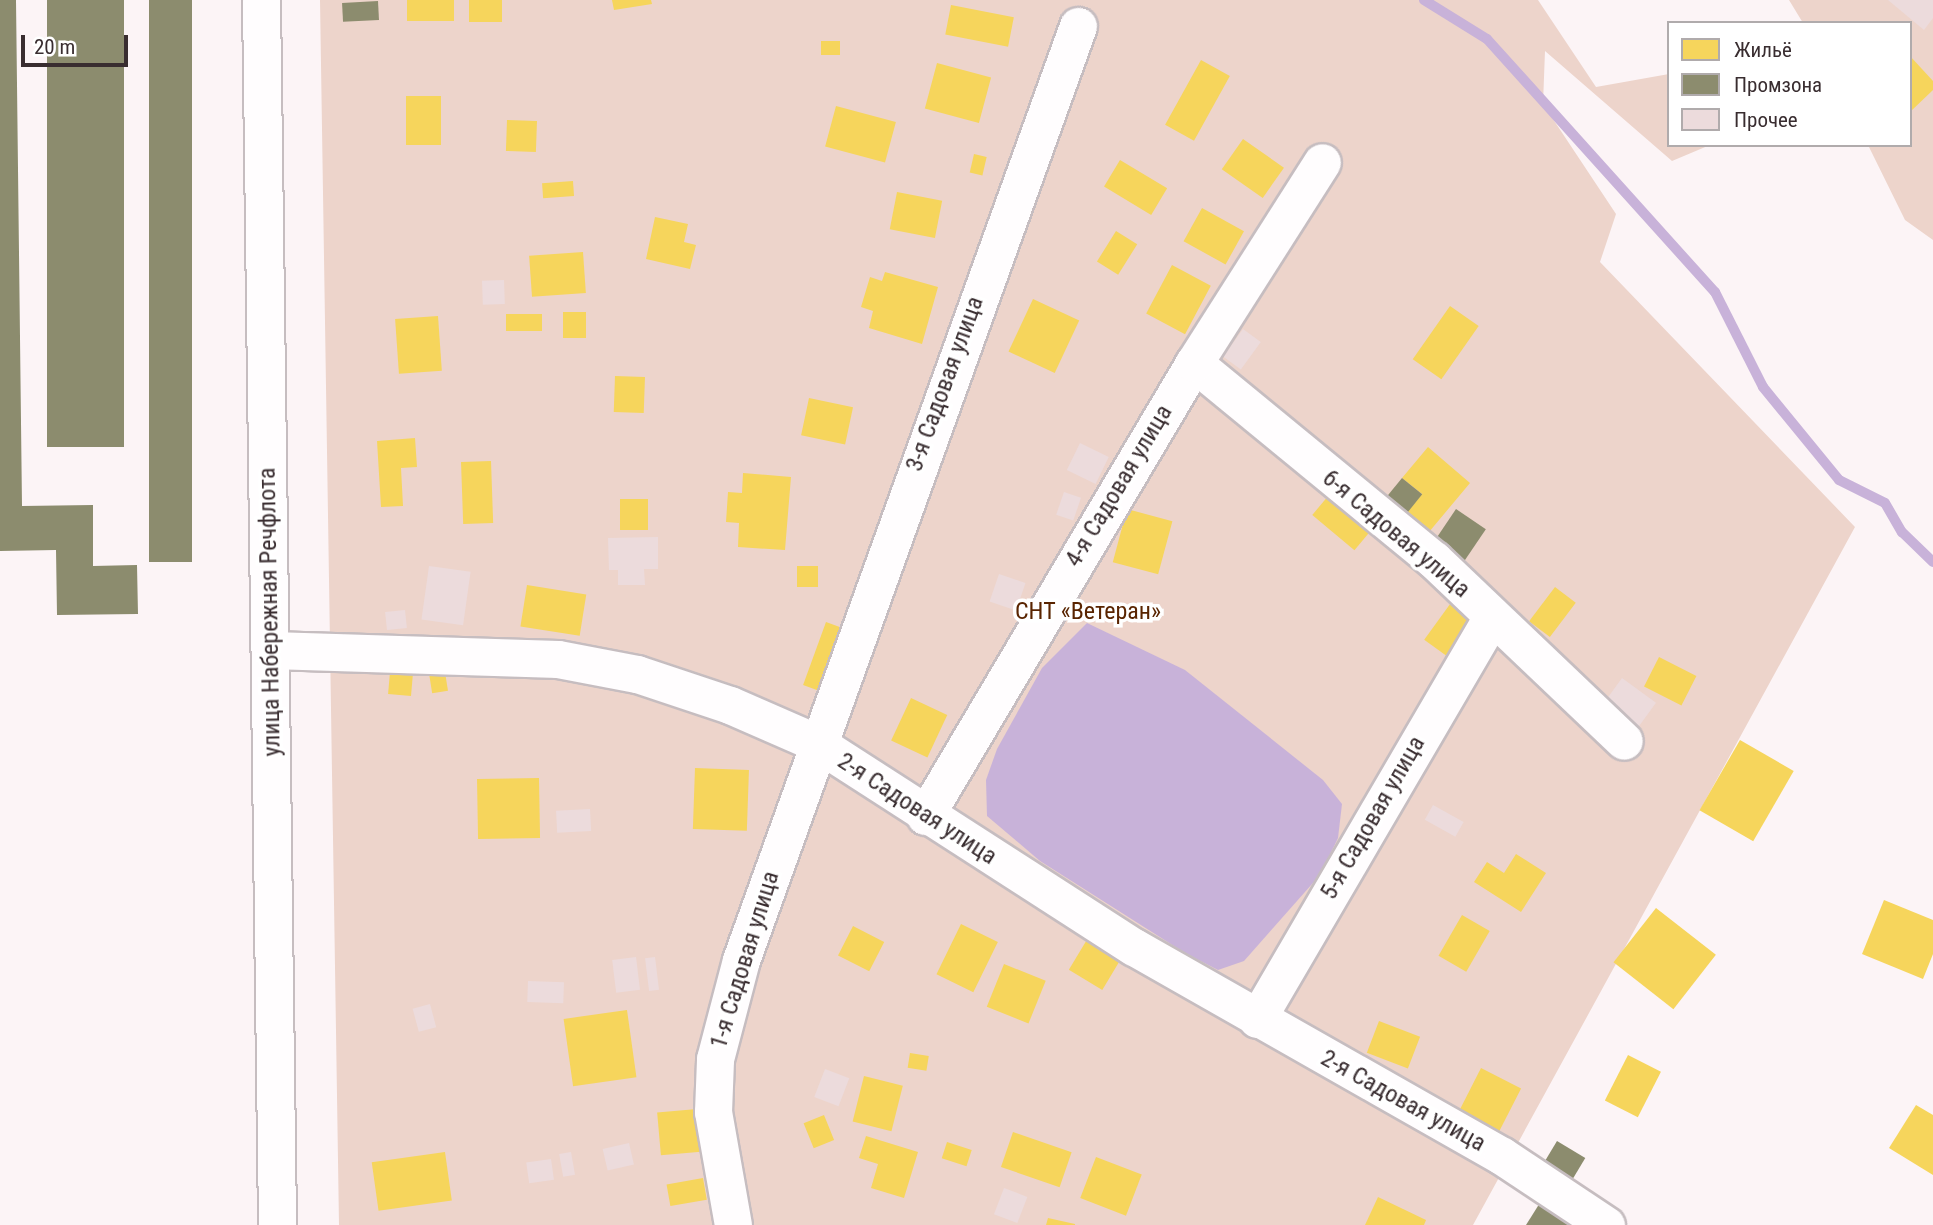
<!DOCTYPE html>
<meta charset="utf-8">
<style>
body{margin:0}
#map{position:relative;width:1933px;height:1225px;overflow:hidden;background:#fcf4f6;font-family:"Roboto Condensed",sans-serif}
div>[style]{position:absolute}
.green>*{inset:0;background:#edd4cb}
.water>*{inset:0;background:#c8b2d9}
.homes>*{inset:0;background:#f6d55c;transform-origin:0 0}
.industry>*{inset:0;background:#8c8c6e;transform-origin:0 0}
.stream>*{height:10px;margin:-5px;padding:0 5px;transform-origin:5px;border-radius:5px;background:#c8b2d9}
.building>*{inset:0;background:#ecdbdc;transform-origin:0 0}
.roads{filter:drop-shadow(2px 0 #c6bdc0) drop-shadow(-2px 0 #c6bdc0) drop-shadow(0 2px #c6bdc0) drop-shadow(0 -2px #c6bdc0)}
.street>*{height:37px;margin:-18.5px;padding:0 18.5px;transform-origin:18.5px;border-radius:18.5px;background:#fffdfe}
span{translate:-50% -50%;white-space:nowrap;text-align:center;line-height:1.15;-webkit-text-stroke:7px #fff;paint-order:stroke}
.street-label{font-size:24px;color:#392d30}
.park-label{font-size:24px;color:#592400}
.legend{position:absolute;left:1667px;top:21px;width:245px;height:126px;box-sizing:border-box;background:#fff;border:2px solid #b0abac;margin:0;padding:9px 12px;list-style:none;font-size:21px;color:#392d30}
.legend li{display:flex;align-items:center;gap:14px;height:35px}
.legend b{width:35px;border:2px solid #b0abac}
.scale{position:absolute;left:21px;top:35px;width:107px;height:32px;box-sizing:border-box;border:4px solid #392d30;border-top:0;padding-left:9px;font-size:21px;line-height:24px;white-space:nowrap;color:#392d30;-webkit-text-stroke:5px #fff;paint-order:stroke}
</style>
<div id="map">
<div class="green">
<div style="clip-path:polygon(320px 0,1538px 0,1596px 87px,1669px 74px,1669px 145px,1710px 145px,1672px 161px,1545px 51px,1543px 104px,1616px 214px,1600px 262px,1855px 527px,1473px 1225px,339px 1225px)"></div>
<div style="clip-path:polygon(1789px 0,1933px 0,1933px 240px,1905px 220px,1868px 145px,1910px 145px,1910px 23px,1803px 23px)"></div>
</div>
<div class="water">
<div style="clip-path:polygon(1087px 623px,1185px 670px,1323px 780px,1342px 804px,1338px 838px,1320px 875px,1244px 961px,1218px 970px,1185px 953px,1040px 861px,987px 816px,986px 780px,997px 749px,1042px 668px)"></div>
</div>
<div class="homes">
<div style="left:407px;top:0;width:47px;height:21px"></div>
<div style="left:469px;top:0;width:33px;height:22px"></div>
<div style="clip-path:polygon(612px 0,651px 0,652px 4px,614px 10px)"></div>
<div style="left:951px;top:5px;width:64px;height:30px;rotate:11deg"></div>
<div style="left:821px;top:41px;width:19px;height:14px"></div>
<div style="clip-path:polygon(1910px 56px,1933px 81px,1933px 90px,1910px 112px)"></div>
<div style="left:1201px;top:60px;width:33px;height:74px;rotate:29deg"></div>
<div style="left:937px;top:63px;width:56px;height:47px;rotate:15deg"></div>
<div style="left:406px;top:96px;width:35px;height:49px"></div>
<div style="left:836px;top:106px;width:62px;height:42px;rotate:15deg"></div>
<div style="left:507px;top:120px;width:30px;height:31px;rotate:2deg"></div>
<div style="left:1243px;top:139px;width:50px;height:37px;rotate:35deg"></div>
<div style="left:974px;top:154px;width:13px;height:19px;rotate:13deg"></div>
<div style="left:1120px;top:160px;width:55px;height:31px;rotate:31deg"></div>
<div style="left:573px;top:181px;width:15px;height:31px;rotate:86deg"></div>
<div style="left:897px;top:192px;width:46px;height:38px;rotate:11deg"></div>
<div style="left:1202px;top:208px;width:48px;height:38px;rotate:29deg"></div>
<div style="clip-path:polygon(655px 217px,688px 224px,684px 242px,696px 245px,690px 269px,646px 259px)"></div>
<div style="left:1116px;top:231px;width:25px;height:36px;rotate:32deg"></div>
<div style="left:583px;top:252px;width:41px;height:54px;rotate:86deg"></div>
<div style="left:1172px;top:265px;width:44px;height:55px;rotate:28deg"></div>
<div style="clip-path:polygon(885px 272px,938px 287px,922px 344px,869px 328px,873px 311px,861px 307px,870px 277px,882px 281px)"></div>
<div style="left:1033px;top:299px;width:51px;height:58px;rotate:25deg"></div>
<div style="left:1450px;top:306px;width:35px;height:65px;rotate:35deg"></div>
<div style="left:563px;top:312px;width:23px;height:26px"></div>
<div style="left:542px;top:314px;width:17px;height:36px;rotate:90deg"></div>
<div style="left:438px;top:316px;width:55px;height:43px;rotate:86deg"></div>
<div style="left:615px;top:376px;width:30px;height:36px;rotate:2deg"></div>
<div style="left:809px;top:398px;width:45px;height:38px;rotate:12deg"></div>
<div style="clip-path:polygon(415px 438px,417px 467px,401px 468px,403px 506px,381px 507px,377px 441px)"></div>
<div style="clip-path:polygon(1428px 447px,1470px 483px,1429px 532px,1406px 513px,1422px 494px,1402px 478px)"></div>
<div style="left:491px;top:461px;width:62px;height:30px;rotate:88deg"></div>
<div style="clip-path:polygon(743px 473px,791px 477px,785px 550px,738px 547px,739px 523px,726px 522px,728px 492px,742px 493px)"></div>
<div style="left:1329px;top:495px;width:55px;height:26px;rotate:40deg"></div>
<div style="left:620px;top:499px;width:28px;height:31px"></div>
<div style="left:1127px;top:509px;width:47px;height:55px;rotate:15deg"></div>
<div style="left:797px;top:566px;width:21px;height:21px"></div>
<div style="left:527px;top:585px;width:60px;height:42px;rotate:9deg"></div>
<div style="left:1555px;top:587px;width:26px;height:43px;rotate:37deg"></div>
<div style="left:1453px;top:600px;width:27px;height:49px;rotate:36deg"></div>
<div style="left:826px;top:622px;width:27px;height:67px;rotate:20deg"></div>
<div style="left:1659px;top:657px;width:42px;height:33px;rotate:27deg"></div>
<div style="left:390px;top:672px;width:23px;height:22px;rotate:5deg"></div>
<div style="left:445px;top:672px;width:19px;height:16px;rotate:81deg"></div>
<div style="left:911px;top:698px;width:40px;height:47px;rotate:25deg"></div>
<div style="left:1740px;top:740px;width:62px;height:81px;rotate:30deg"></div>
<div style="left:695px;top:768px;width:54px;height:61px;rotate:2deg"></div>
<div style="left:539px;top:778px;width:60px;height:62px;rotate:89deg"></div>
<div style="clip-path:polygon(1516px 854px,1546px 873px,1521px 912px,1474px 882px,1487px 862px,1504px 873px)"></div>
<div style="clip-path:polygon(1884px 900px,1933px 920px,1933px 954px,1923px 979px,1862px 954px)"></div>
<div style="left:1656px;top:908px;width:76px;height:69px;rotate:38deg"></div>
<div style="left:1462px;top:915px;width:32px;height:47px;rotate:30deg"></div>
<div style="left:961px;top:924px;width:41px;height:56px;rotate:26deg"></div>
<div style="left:853px;top:926px;width:35px;height:33px;rotate:27deg"></div>
<div style="left:1091px;top:933px;width:39px;height:43px;rotate:31deg"></div>
<div style="left:1004px;top:964px;width:45px;height:46px;rotate:22deg"></div>
<div style="left:627px;top:1010px;width:68px;height:64px;rotate:82deg"></div>
<div style="left:1379px;top:1021px;width:44px;height:34px;rotate:21deg"></div>
<div style="left:910px;top:1053px;width:19px;height:15px;rotate:9deg"></div>
<div style="left:1628px;top:1055px;width:37px;height:51px;rotate:27deg"></div>
<div style="left:1481px;top:1068px;width:45px;height:49px;rotate:27deg"></div>
<div style="left:864px;top:1076px;width:40px;height:47px;rotate:14deg"></div>
<div style="clip-path:polygon(1916px 1105px,1933px 1115px,1933px 1175px,1889px 1148px)"></div>
<div style="left:697px;top:1109px;width:43px;height:40px;rotate:85deg"></div>
<div style="left:824px;top:1115px;width:27px;height:22px;rotate:68deg"></div>
<div style="left:1013px;top:1132px;width:62px;height:37px;rotate:19deg"></div>
<div style="clip-path:polygon(866px 1136px,918px 1152px,904px 1198px,871px 1188px,878px 1164px,859px 1158px)"></div>
<div style="left:947px;top:1142px;width:26px;height:17px;rotate:18deg"></div>
<div style="left:445px;top:1152px;width:49px;height:74px;rotate:82deg"></div>
<div style="left:1096px;top:1157px;width:49px;height:44px;rotate:21deg"></div>
<div style="left:703px;top:1178px;width:22px;height:37px;rotate:80deg"></div>
<div style="clip-path:polygon(1378px 1197px,1426px 1220px,1424px 1225px,1365px 1225px)"></div>
<div style="clip-path:polygon(1048px 1218px,1075px 1224px,1075px 1225px,1046px 1225px)"></div>
</div>
<div class="industry">
<div style="clip-path:polygon(0 0,16px 0,22px 506px,93px 505px,93px 566px,137px 565px,138px 614px,57px 615px,56px 550px,0 551px)"></div>
<div style="left:47px;top:0;width:77px;height:447px"></div>
<div style="left:149px;top:0;width:43px;height:562px"></div>
<div style="left:378px;top:1px;width:19px;height:36px;rotate:87deg"></div>
<div style="left:1402px;top:478px;width:26px;height:23px;rotate:39deg"></div>
<div style="left:1456px;top:509px;width:36px;height:40px;rotate:34deg"></div>
<div style="left:1557px;top:1141px;width:33px;height:28px;rotate:31deg"></div>
<div style="clip-path:polygon(1543px 1198px,1584px 1225px,1526px 1225px)"></div>
</div>
<div class="stream">
<div style="left:1424px;top:0;width:74px;rotate:31.8deg"></div>
<div style="left:1487px;top:39px;width:341px;rotate:48deg"></div>
<div style="left:1715px;top:292px;width:106px;rotate:63.2deg"></div>
<div style="left:1763px;top:387px;width:120px;rotate:50.7deg"></div>
<div style="left:1839px;top:480px;width:51px;rotate:26.6deg"></div>
<div style="left:1885px;top:503px;width:34px;rotate:60deg"></div>
<div style="left:1902px;top:532px;width:43px;rotate:44.1deg"></div>
</div>
<div class="building">
<div style="clip-path:polygon(1888px 0,1933px 0,1933px 18px,1924px 30px)"></div>
<div style="left:504px;top:280px;width:24px;height:22px;rotate:88deg"></div>
<div style="left:1243px;top:329px;width:22px;height:34px;rotate:36deg"></div>
<div style="left:1080px;top:443px;width:32px;height:30px;rotate:26deg"></div>
<div style="left:1064px;top:492px;width:18px;height:24px;rotate:19deg"></div>
<div style="clip-path:polygon(658px 537px,658px 569px,644px 569px,645px 585px,618px 585px,618px 570px,609px 570px,608px 538px)"></div>
<div style="left:429px;top:566px;width:42px;height:54px;rotate:8deg"></div>
<div style="left:999px;top:574px;width:28px;height:29px;rotate:19deg"></div>
<div style="left:405px;top:610px;width:18px;height:20px;rotate:84deg"></div>
<div style="left:1622px;top:678px;width:42px;height:29px;rotate:36deg"></div>
<div style="left:1433px;top:805px;width:35px;height:17px;rotate:29deg"></div>
<div style="left:590px;top:809px;width:22px;height:34px;rotate:87deg"></div>
<div style="left:636px;top:957px;width:33px;height:24px;rotate:83deg"></div>
<div style="left:655px;top:957px;width:33px;height:10px;rotate:83deg"></div>
<div style="left:528px;top:981px;width:36px;height:21px;rotate:2deg"></div>
<div style="left:430px;top:1004px;width:24px;height:18px;rotate:75deg"></div>
<div style="left:825px;top:1069px;width:26px;height:30px;rotate:21deg"></div>
<div style="left:629px;top:1143px;width:22px;height:27px;rotate:77deg"></div>
<div style="left:571px;top:1152px;width:23px;height:12px;rotate:80deg"></div>
<div style="left:551px;top:1159px;width:21px;height:25px;rotate:82deg"></div>
<div style="left:1004px;top:1188px;width:25px;height:28px;rotate:21deg"></div>
</div>
<div class="roads">
<div class="street">
<div style="left:261px;top:0;width:1225px;rotate:89.25deg"></div>
<div style="left:1194px;top:363px;width:310px;rotate:39.4deg"></div>
<div style="left:1434px;top:560px;width:262px;rotate:43.6deg"></div>
<div style="left:271px;top:650px;width:287px;rotate:1.8deg"></div>
<div style="left:558px;top:659px;width:80px;rotate:10.8deg"></div>
<div style="left:637px;top:674px;width:98px;rotate:18.4deg"></div>
<div style="left:730px;top:705px;width:95px;rotate:23.6deg"></div>
<div style="left:817px;top:743px;width:377px;rotate:32.8deg"></div>
<div style="left:1134px;top:947px;width:423px;rotate:29.6deg"></div>
<div style="left:1502px;top:1156px;width:125px;rotate:33.6deg"></div>
<div style="left:925px;top:816px;width:527px;rotate:-59.3deg"></div>
<div style="left:1194px;top:363px;width:238px;rotate:-57.5deg"></div>
<div style="left:1257px;top:1019px;width:464px;rotate:-59.7deg"></div>
<div style="left:733px;top:1225px;width:115px;rotate:-100deg"></div>
<div style="left:713px;top:1112px;width:53px;rotate:-87.8deg"></div>
<div style="left:715px;top:1059px;width:102px;rotate:-75.3deg"></div>
<div style="left:741px;top:960px;width:993px;rotate:-70.16deg"></div>
</div>
</div>
<div class="street-label">
<span style="left:945px;top:384px;rotate:-70deg">3-я Садовая улица</span>
<span style="left:1119px;top:486px;rotate:-59deg">4-я Садовая улица</span>
<span style="left:1396px;top:534px;rotate:40deg">6-я Садовая улица</span>
<span style="left:270px;top:612px;rotate:-91deg">улица Набережная Речфлота</span>
<span style="left:917px;top:809px;rotate:33deg">2-я Садовая улица</span>
<span style="left:1373px;top:818px;rotate:-60deg">5-я Садовая улица</span>
<span style="left:745px;top:960px;rotate:-73deg">1-я Садовая улица</span>
<span style="left:1403px;top:1101px;rotate:29deg">2-я Садовая улица</span>
</div>
<div class="park-label">
<span style="left:1088px;top:612px">СНТ «Ветеран»</span>
</div>
<ul class="legend">
<li><b style="height:19px;background:#f6d55c"></b>Жильё</li>
<li><b style="height:19px;background:#8c8c6e"></b>Промзона</li>
<li><b style="height:19px;background:#ecdbdc"></b>Прочее</li>
</ul>
<div class="scale">20 m</div>
</div>
